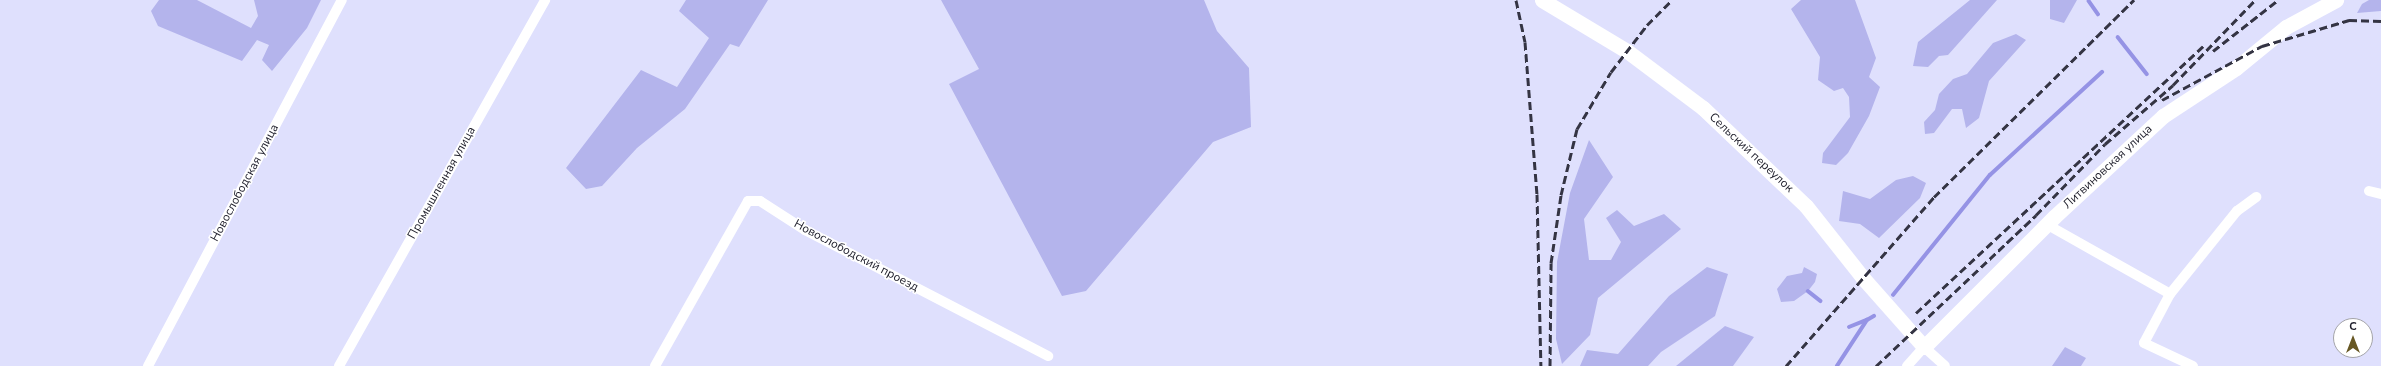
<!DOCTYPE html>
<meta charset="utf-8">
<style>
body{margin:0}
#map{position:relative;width:2381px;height:366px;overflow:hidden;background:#dfe0fd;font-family:"Nunito Sans",sans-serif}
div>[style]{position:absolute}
.green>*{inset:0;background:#b4b4ec}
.stream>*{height:3.5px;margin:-1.75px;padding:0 1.75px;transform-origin:1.75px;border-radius:1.75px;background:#9593e5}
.street>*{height:10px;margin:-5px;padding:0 5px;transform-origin:5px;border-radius:5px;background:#fff}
.secondary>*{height:15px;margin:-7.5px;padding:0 7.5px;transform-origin:7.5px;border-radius:7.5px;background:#fff}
.rail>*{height:3px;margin-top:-1.5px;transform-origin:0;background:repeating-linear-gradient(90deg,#343443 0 8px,transparent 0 12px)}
span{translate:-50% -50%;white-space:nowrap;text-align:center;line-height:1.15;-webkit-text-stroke:3px #fff;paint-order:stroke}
.street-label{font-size:12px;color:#1b1b28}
.north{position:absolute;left:2333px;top:318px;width:40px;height:40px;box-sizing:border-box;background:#fff;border:1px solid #a4a4a9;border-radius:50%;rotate:0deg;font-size:11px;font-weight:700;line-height:16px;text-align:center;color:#1b1b28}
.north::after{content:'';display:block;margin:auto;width:14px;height:18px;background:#675724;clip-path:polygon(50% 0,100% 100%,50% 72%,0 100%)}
</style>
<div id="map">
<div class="green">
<div style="clip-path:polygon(159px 0,197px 0,251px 28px,258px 16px,254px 0,321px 0,307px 28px,272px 71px,262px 60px,269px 45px,257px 40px,242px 61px,158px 26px,151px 11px)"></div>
<div style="clip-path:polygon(686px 0,768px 0,739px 47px,730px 44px,685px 109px,637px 148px,602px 186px,586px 189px,566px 168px,641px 70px,677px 87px,709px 38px,679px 11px)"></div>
<div style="clip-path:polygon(941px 0,1204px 0,1217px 31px,1249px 68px,1251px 127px,1213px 142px,1086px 291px,1062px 296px,949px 84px,979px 69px)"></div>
<div style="clip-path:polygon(1801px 0,1855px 0,1876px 58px,1869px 77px,1880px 87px,1869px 116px,1848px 153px,1836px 165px,1822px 163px,1823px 153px,1850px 117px,1849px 97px,1843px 88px,1834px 91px,1818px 80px,1820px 57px,1791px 9px)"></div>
<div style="clip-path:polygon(1970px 0,1997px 0,1948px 55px,1939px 56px,1928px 67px,1913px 66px,1918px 42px)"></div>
<div style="clip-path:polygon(2050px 0,2077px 0,2064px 23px,2050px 19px)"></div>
<div style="clip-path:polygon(2369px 0,2381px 0,2381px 11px,2357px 13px,2362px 4px)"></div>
<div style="clip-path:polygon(2016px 34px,2026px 40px,1989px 81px,1979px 118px,1966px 128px,1962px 109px,1952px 109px,1934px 133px,1925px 134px,1924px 122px,1935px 110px,1939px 94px,1953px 79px,1967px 74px,1993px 43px)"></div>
<div style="clip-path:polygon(1589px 140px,1613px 177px,1584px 219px,1589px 260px,1611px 260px,1621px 242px,1606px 218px,1617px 210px,1634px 226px,1664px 214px,1681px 229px,1598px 298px,1590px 335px,1562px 364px,1556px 339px,1557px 262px,1570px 193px)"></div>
<div style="clip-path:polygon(1913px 176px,1926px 183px,1920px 198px,1879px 238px,1860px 224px,1839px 221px,1843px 191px,1870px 199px,1896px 180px)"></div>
<div style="clip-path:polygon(1707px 267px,1728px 274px,1715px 316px,1661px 352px,1648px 366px,1580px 366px,1587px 350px,1618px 354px,1669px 296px)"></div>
<div style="clip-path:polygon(1804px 267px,1817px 274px,1815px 282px,1808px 291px,1794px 301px,1781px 302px,1777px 289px,1787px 276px,1802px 273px)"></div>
<div style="clip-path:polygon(1725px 326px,1754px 337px,1733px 366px,1676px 366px)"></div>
<div style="clip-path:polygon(2065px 347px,2086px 358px,2081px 366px,2052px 366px)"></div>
</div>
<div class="stream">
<div style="left:2089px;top:1px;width:16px;rotate:55deg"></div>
<div style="left:2118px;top:37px;width:47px;rotate:51.9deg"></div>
<div style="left:1808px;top:291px;width:16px;rotate:38deg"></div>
<div style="left:1893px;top:295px;width:154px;rotate:-51.1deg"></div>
<div style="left:1990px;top:175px;width:152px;rotate:-42.6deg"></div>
<div style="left:1849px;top:327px;width:18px;rotate:-22deg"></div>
<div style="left:1837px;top:366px;width:55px;rotate:-56.9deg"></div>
<div style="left:1867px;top:320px;width:8px;rotate:-30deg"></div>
</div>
<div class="street">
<div style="left:2369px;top:191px;width:12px;rotate:14deg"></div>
<div style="left:2046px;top:224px;width:142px;rotate:29.4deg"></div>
<div style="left:2170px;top:294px;width:107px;rotate:-51.1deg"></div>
<div style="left:2237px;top:211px;width:24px;rotate:-36deg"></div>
<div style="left:2170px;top:294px;width:55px;rotate:118deg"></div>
<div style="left:2144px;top:343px;width:54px;rotate:25.1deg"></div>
<div style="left:148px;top:366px;width:414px;rotate:-62.1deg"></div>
<div style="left:339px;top:366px;width:420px;rotate:-60.6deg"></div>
<div style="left:655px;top:366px;width:189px;rotate:-60.6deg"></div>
<div style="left:748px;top:201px;width:12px"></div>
<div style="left:760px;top:201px;width:54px;rotate:32.8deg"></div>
<div style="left:805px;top:230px;width:274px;rotate:27.4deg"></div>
<div style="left:1907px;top:366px;width:25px;rotate:-48deg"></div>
<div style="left:1924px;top:347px;width:28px;rotate:42deg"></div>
</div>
<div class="secondary">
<div style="left:1542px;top:0;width:99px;rotate:31deg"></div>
<div style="left:1627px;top:51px;width:95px;rotate:36.9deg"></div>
<div style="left:1703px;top:108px;width:142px;rotate:43.6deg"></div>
<div style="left:1806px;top:206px;width:92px;rotate:51.6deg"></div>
<div style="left:1863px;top:278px;width:92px;rotate:48.5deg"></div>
<div style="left:1924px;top:347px;width:184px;rotate:-45deg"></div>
<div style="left:2054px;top:217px;width:149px;rotate:-42.8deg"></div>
<div style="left:2163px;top:116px;width:87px;rotate:-33.3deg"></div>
<div style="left:2236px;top:68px;width:65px;rotate:-39.4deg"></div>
<div style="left:2286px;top:27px;width:57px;rotate:-28.4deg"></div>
</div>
<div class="rail">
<div style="left:1516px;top:0;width:43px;rotate:77.9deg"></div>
<div style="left:1525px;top:42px;width:152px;rotate:85.5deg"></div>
<div style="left:1537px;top:194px;width:172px;rotate:88.7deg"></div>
<div style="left:2213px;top:51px;width:83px;rotate:-38.1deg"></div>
<div style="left:2162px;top:100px;width:114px;rotate:-28.4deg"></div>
<div style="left:2262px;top:46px;width:91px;rotate:-16.6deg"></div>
<div style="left:2349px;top:20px;width:32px;rotate:2deg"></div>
<div style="left:1916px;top:313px;width:392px;rotate:-42.9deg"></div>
<div style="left:1550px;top:366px;width:103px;rotate:-89.4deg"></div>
<div style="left:1551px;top:263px;width:69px;rotate:-81.6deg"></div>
<div style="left:1561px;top:195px;width:68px;rotate:-76.4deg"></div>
<div style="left:1577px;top:129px;width:66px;rotate:-59.2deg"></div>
<div style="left:1611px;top:72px;width:59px;rotate:-52.5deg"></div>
<div style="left:1647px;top:25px;width:35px;rotate:-45deg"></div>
<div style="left:1786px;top:366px;width:225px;rotate:-48.8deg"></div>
<div style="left:1934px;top:197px;width:281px;rotate:-44.6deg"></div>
<div style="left:1876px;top:366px;width:220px;rotate:-43.3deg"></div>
<div style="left:2036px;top:215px;width:99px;rotate:-45.8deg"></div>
<div style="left:2105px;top:144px;width:90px;rotate:-40.9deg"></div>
<div style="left:2173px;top:85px;width:118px;rotate:-46deg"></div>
</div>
<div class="street-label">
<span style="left:1751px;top:153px;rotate:43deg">Сельский переулок</span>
<span style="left:2108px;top:167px;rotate:-43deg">Литвиновская улица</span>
<span style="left:245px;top:183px;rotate:-62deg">Новослободская улица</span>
<span style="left:442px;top:183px;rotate:-61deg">Промышленная улица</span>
<span style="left:856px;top:256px;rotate:28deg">Новослободский проезд</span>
</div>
<div class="north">С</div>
</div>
